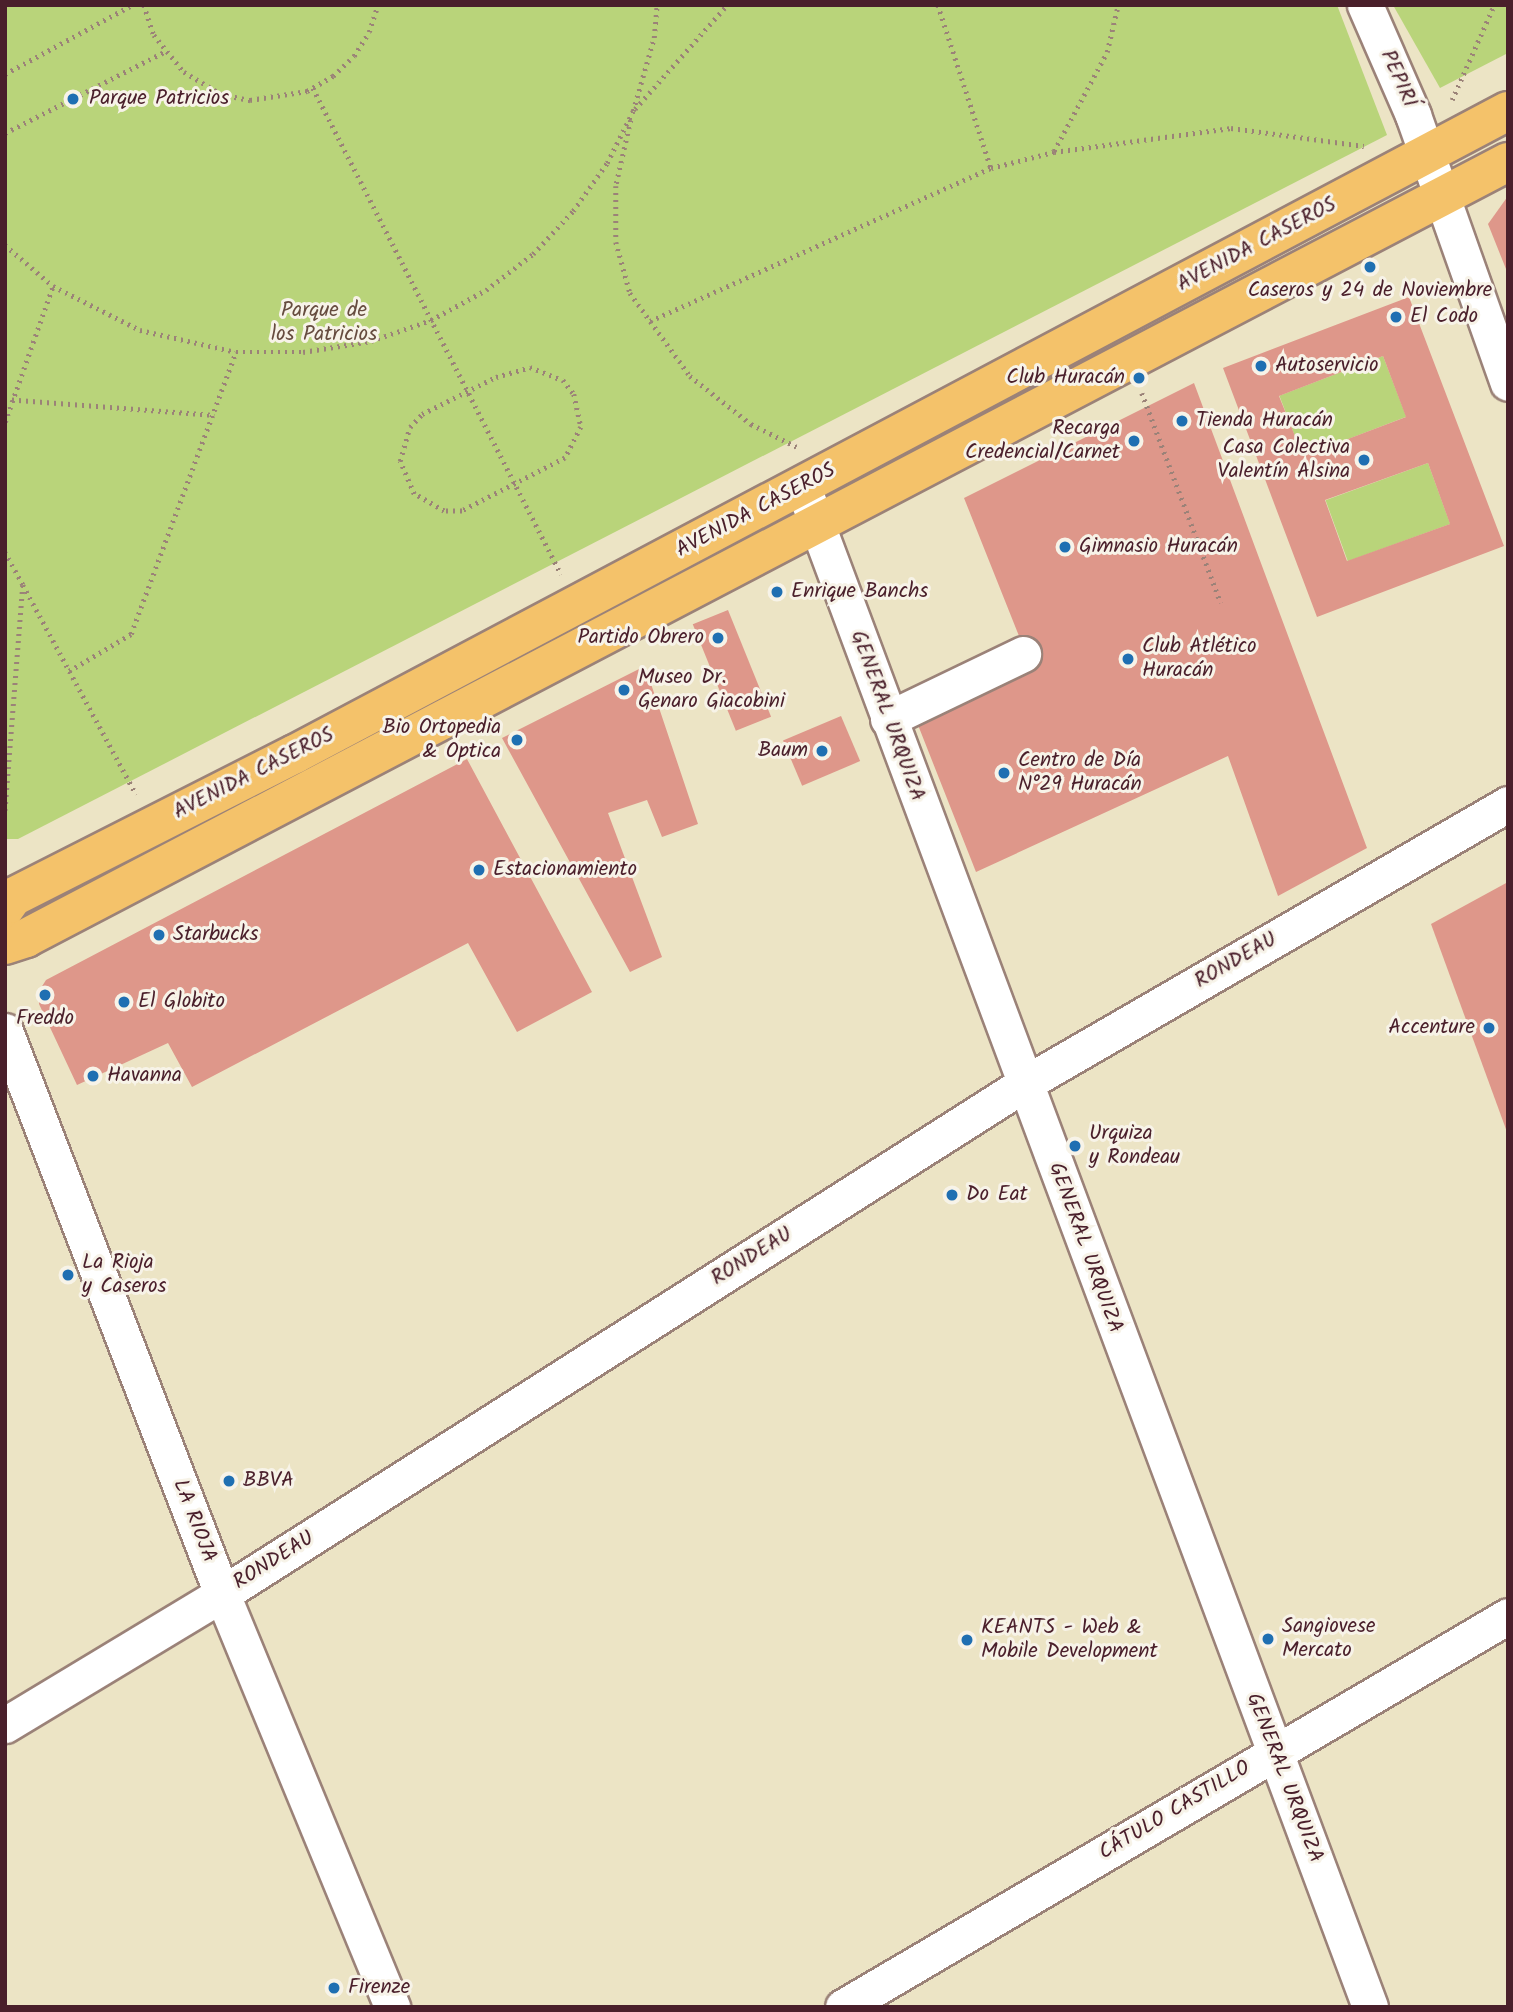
<!DOCTYPE html>
<meta charset="utf-8">
<style>
body{margin:0}
#map{position:relative;width:1513px;height:2012px;overflow:hidden;background:#ece4c5;font-family:Kalam,sans-serif}
div>[style]{position:absolute}
.green>*{inset:0;background:#b9d47a;transform-origin:0 0}
.building>*{inset:0;background:#de978a;transform-origin:0 0}
.path>*{height:4.5px;margin-top:-2.25px;transform-origin:0;background:repeating-linear-gradient(90deg,#9b8278 0 2px,transparent 0 7px)}
.roads{filter:drop-shadow(2px 0 #9b8278) drop-shadow(-2px 0 #9b8278) drop-shadow(0 2px #9b8278) drop-shadow(0 -2px #9b8278)}
.minor>*{height:35px;margin:-17.5px;padding:0 17.5px;transform-origin:17.5px;border-radius:17.5px;background:#fff}
.major>*{height:38px;margin:-19px;padding:0 19px;transform-origin:19px;border-radius:19px;background:#f4c26a}
.dots>*{width:19px;height:19px;translate:-50% -50%;box-sizing:border-box;border:4px solid #f7f3e8;border-radius:50%}
span{translate:-50% -50%;white-space:nowrap;text-align:center;line-height:1.15;-webkit-text-stroke:6px #f7f3e8;paint-order:stroke}
.street-label{font-size:21px;color:#4a1f2b}
.poi-label{font-size:21px;color:#4a1f2b}
.left{translate:0 -50%;text-align:left}
.right{translate:-100% -50%;text-align:right}
.park-label{font-size:21px;color:#664c3f}
.frame{position:absolute;inset:0;border:7px solid #4a1f2b;pointer-events:none}
</style>
<div id="map">
<div class="green">
<div style="clip-path:polygon(5px 5px,1337px 5px,1387px 135px,18px 839px,5px 839px)"></div>
<div style="clip-path:polygon(1393px 5px,1508px 5px,1508px 53px,1440px 88px)"></div>
<div style="left:1383px;top:356px;width:65px;height:111px;rotate:69deg"></div>
<div style="left:1428px;top:463px;width:65px;height:109px;rotate:70deg"></div>
</div>
<div class="building">
<div style="clip-path:polygon(1508px 196px,1508px 274px,1488px 224px)"></div>
<div style="clip-path:polygon(evenodd,1409px 297px,1504px 546px,1317px 617px,1223px 368px,1409px 297px,1383px 356px,1406px 417px,1303px 456px,1279px 396px,1383px 356px,1409px 297px,1428px 463px,1450px 524px,1347px 561px,1325px 500px,1428px 463px)"></div>
<div style="clip-path:polygon(1194px 383px,1367px 848px,1278px 896px,1228px 756px,976px 872px,918px 725px,1033px 671px,964px 498px)"></div>
<div style="left:728px;top:610px;width:115px;height:38px;rotate:68deg"></div>
<div style="clip-path:polygon(645px 666px,698px 824px,662px 837px,647px 800px,608px 813px,662px 957px,630px 972px,502px 738px)"></div>
<div style="left:841px;top:716px;width:49px;height:63px;rotate:67deg"></div>
<div style="clip-path:polygon(467px 759px,592px 992px,517px 1032px,468px 943px,192px 1087px,168px 1043px,77px 1085px,39px 1004px,39px 991px,46px 980px)"></div>
<div style="clip-path:polygon(1508px 882px,1508px 1132px,1507px 1132px,1431px 924px)"></div>
</div>
<div class="path">
<div style="left:144px;top:5px;width:32px;rotate:72deg"></div>
<div style="left:154px;top:35px;width:48px;rotate:51deg"></div>
<div style="left:184px;top:72px;width:43px;rotate:30.7deg"></div>
<div style="left:221px;top:94px;width:30px;rotate:12deg"></div>
<div style="left:250px;top:100px;width:58px;rotate:-9deg"></div>
<div style="left:307px;top:91px;width:30px;rotate:-30deg"></div>
<div style="left:333px;top:76px;width:29px;rotate:-44deg"></div>
<div style="left:354px;top:56px;width:28px;rotate:-58deg"></div>
<div style="left:369px;top:32px;width:28px;rotate:-72deg"></div>
<div style="left:938px;top:5px;width:171px;rotate:72deg"></div>
<div style="left:5px;top:74px;width:145px;rotate:-28.5deg"></div>
<div style="left:313px;top:88px;width:546px;rotate:62.97deg"></div>
<div style="left:1452px;top:100px;width:104px;rotate:-66.1deg"></div>
<div style="left:635px;top:109px;width:139px;rotate:-48.5deg"></div>
<div style="left:631px;top:120px;width:68px;rotate:102.8deg"></div>
<div style="left:616px;top:186px;width:56px;rotate:90deg"></div>
<div style="left:616px;top:242px;width:53px;rotate:74.6deg"></div>
<div style="left:630px;top:293px;width:102px;rotate:54.1deg"></div>
<div style="left:690px;top:376px;width:78px;rotate:38.2deg"></div>
<div style="left:751px;top:424px;width:51px;rotate:26.6deg"></div>
<div style="left:5px;top:133px;width:178px;rotate:-27deg"></div>
<div style="left:1054px;top:151px;width:112px;rotate:-61.8deg"></div>
<div style="left:1107px;top:52px;width:48px;rotate:-76.8deg"></div>
<div style="left:5px;top:245px;width:63px;rotate:40.5deg"></div>
<div style="left:53px;top:286px;width:97px;rotate:26.8deg"></div>
<div style="left:140px;top:330px;width:98px;rotate:12.9deg"></div>
<div style="left:236px;top:352px;width:67px"></div>
<div style="left:303px;top:352px;width:69px;rotate:-9.2deg"></div>
<div style="left:371px;top:341px;width:64px;rotate:-19.3deg"></div>
<div style="left:431px;top:320px;width:63px;rotate:-28.6deg"></div>
<div style="left:486px;top:290px;width:59px;rotate:-37.5deg"></div>
<div style="left:533px;top:254px;width:59px;rotate:-47.1deg"></div>
<div style="left:573px;top:211px;width:59px;rotate:-54.7deg"></div>
<div style="left:607px;top:163px;width:58px;rotate:-63.4deg"></div>
<div style="left:633px;top:111px;width:76px;rotate:-74deg"></div>
<div style="left:654px;top:38px;width:33px;rotate:-85deg"></div>
<div style="left:650px;top:321px;width:374px;rotate:-24.2deg"></div>
<div style="left:991px;top:168px;width:65px;rotate:-14.3deg"></div>
<div style="left:1054px;top:152px;width:179px;rotate:-7.7deg"></div>
<div style="left:1231px;top:128px;width:134px;rotate:7.7deg"></div>
<div style="left:530px;top:367px;width:35px;rotate:22deg"></div>
<div style="left:563px;top:380px;width:18px;rotate:52deg"></div>
<div style="left:574px;top:394px;width:34px;rotate:78deg"></div>
<div style="left:581px;top:427px;width:35px;rotate:117deg"></div>
<div style="left:565px;top:458px;width:116px;rotate:152.8deg"></div>
<div style="left:462px;top:511px;width:18px;rotate:180deg"></div>
<div style="left:444px;top:511px;width:34px;rotate:-150deg"></div>
<div style="left:414px;top:494px;width:36px;rotate:-113deg"></div>
<div style="left:400px;top:461px;width:35px;rotate:-74deg"></div>
<div style="left:410px;top:427px;width:18px;rotate:-47deg"></div>
<div style="left:422px;top:414px;width:83px;rotate:-26.6deg"></div>
<div style="left:496px;top:377px;width:35px;rotate:-16deg"></div>
<div style="left:1142px;top:393px;width:224px;rotate:69.4deg"></div>
<div style="left:5px;top:399px;width:210px;rotate:4.4deg"></div>
<div style="left:5px;top:422px;width:144px;rotate:-70.6deg"></div>
<div style="left:5px;top:552px;width:38px;rotate:61deg"></div>
<div style="left:23px;top:585px;width:231px;rotate:94.5deg"></div>
<div style="left:23px;top:585px;width:238px;rotate:61.6deg"></div>
<div style="left:69px;top:671px;width:72px;rotate:-30.8deg"></div>
<div style="left:131px;top:634px;width:301px;rotate:-69.6deg"></div>
</div>
<div class="roads">
<div class="minor">
<div style="left:1365px;top:5px;width:120px;rotate:66.4deg"></div>
<div style="left:1413px;top:115px;width:284px;rotate:70.5deg"></div>
<div style="left:803px;top:487px;width:1622px;rotate:69.54deg"></div>
<div style="left:888px;top:719px;width:150px;rotate:-25.7deg"></div>
<div style="left:5px;top:1031px;width:603px;rotate:68.92deg"></div>
<div style="left:222px;top:1594px;width:447px;rotate:67.6deg"></div>
<div style="left:5px;top:1725px;width:253px;rotate:-31.1deg"></div>
<div style="left:222px;top:1594px;width:950px;rotate:-32.45deg"></div>
<div style="left:1024px;top:1084px;width:559px;rotate:-30.05deg"></div>
<div style="left:843px;top:2007px;width:771px;rotate:-30.45deg"></div>
</div>
<div class="major">
<div style="left:5px;top:908px;width:14px;rotate:-54deg"></div>
<div style="left:13px;top:897px;width:316px;rotate:-26.9deg"></div>
<div style="left:295px;top:754px;width:1373px;rotate:-27.93deg"></div>
<div style="left:5px;top:945px;width:22px;rotate:-18deg"></div>
<div style="left:26px;top:938px;width:1673px;rotate:-27.64deg"></div>
</div>
</div>
<div class="dots">
<div style="left:73px;top:99px;background:#1f6fb2"></div>
<div style="left:1370px;top:267px;background:#1f6fb2"></div>
<div style="left:1396px;top:317px;background:#1f6fb2"></div>
<div style="left:1261px;top:366px;background:#1f6fb2"></div>
<div style="left:1139px;top:378px;background:#1f6fb2"></div>
<div style="left:1182px;top:421px;background:#1f6fb2"></div>
<div style="left:1134px;top:441px;background:#1f6fb2"></div>
<div style="left:1364px;top:460px;background:#1f6fb2"></div>
<div style="left:1065px;top:547px;background:#1f6fb2"></div>
<div style="left:777px;top:592px;background:#1f6fb2"></div>
<div style="left:718px;top:638px;background:#1f6fb2"></div>
<div style="left:1128px;top:659px;background:#1f6fb2"></div>
<div style="left:624px;top:690px;background:#1f6fb2"></div>
<div style="left:517px;top:740px;background:#1f6fb2"></div>
<div style="left:822px;top:751px;background:#1f6fb2"></div>
<div style="left:1004px;top:773px;background:#1f6fb2"></div>
<div style="left:479px;top:870px;background:#1f6fb2"></div>
<div style="left:159px;top:935px;background:#1f6fb2"></div>
<div style="left:45px;top:995px;background:#1f6fb2"></div>
<div style="left:124px;top:1002px;background:#1f6fb2"></div>
<div style="left:1489px;top:1028px;background:#1f6fb2"></div>
<div style="left:93px;top:1076px;background:#1f6fb2"></div>
<div style="left:1075px;top:1146px;background:#1f6fb2"></div>
<div style="left:952px;top:1195px;background:#1f6fb2"></div>
<div style="left:68px;top:1275px;background:#1f6fb2"></div>
<div style="left:229px;top:1481px;background:#1f6fb2"></div>
<div style="left:1268px;top:1639px;background:#1f6fb2"></div>
<div style="left:967px;top:1640px;background:#1f6fb2"></div>
<div style="left:334px;top:1988px;background:#1f6fb2"></div>
</div>
<div class="street-label">
<span style="left:1398px;top:79px;rotate:66deg">PEPIRÍ</span>
<span style="left:1257px;top:245px;rotate:-28deg">AVENIDA CASEROS</span>
<span style="left:756px;top:511px;rotate:-28deg">AVENIDA CASEROS</span>
<span style="left:887px;top:716px;rotate:70deg">GENERAL URQUIZA</span>
<span style="left:254px;top:774px;rotate:-27deg">AVENIDA CASEROS</span>
<span style="left:1236px;top:961px;rotate:-30deg">RONDEAU</span>
<span style="left:1085px;top:1248px;rotate:70deg">GENERAL URQUIZA</span>
<span style="left:752px;top:1257px;rotate:-32deg">RONDEAU</span>
<span style="left:194px;top:1521px;rotate:69deg">LA RIOJA</span>
<span style="left:274px;top:1561px;rotate:-32deg">RONDEAU</span>
<span style="left:1284px;top:1778px;rotate:69deg">GENERAL URQUIZA</span>
<span style="left:1175px;top:1811px;rotate:-31deg">CÁTULO CASTILLO</span>
</div>
<div class="poi-label">
<span class="left" style="left:89px;top:99px">Parque Patricios</span>
<span style="left:1370px;top:291px">Caseros y 24 de Noviembre</span>
<span class="left" style="left:1410px;top:317px">El Codo</span>
<span class="left" style="left:1275px;top:366px">Autoservicio</span>
<span class="right" style="left:1125px;top:378px">Club Huracán</span>
<span class="left" style="left:1196px;top:421px">Tienda Huracán</span>
<span class="right" style="left:1120px;top:441px">Recarga<br>Credencial/Carnet</span>
<span class="right" style="left:1350px;top:460px">Casa Colectiva<br>Valentín Alsina</span>
<span class="left" style="left:1079px;top:547px">Gimnasio Huracán</span>
<span class="left" style="left:791px;top:592px">Enrique Banchs</span>
<span class="right" style="left:704px;top:638px">Partido Obrero</span>
<span class="left" style="left:1142px;top:659px">Club Atlético<br>Huracán</span>
<span class="left" style="left:638px;top:690px">Museo Dr.<br>Genaro Giacobini</span>
<span class="right" style="left:501px;top:740px">Bio Ortopedia<br>&amp; Optica</span>
<span class="right" style="left:808px;top:751px">Baum</span>
<span class="left" style="left:1018px;top:773px">Centro de Día<br>N°29 Huracán</span>
<span class="left" style="left:493px;top:870px">Estacionamiento</span>
<span class="left" style="left:173px;top:935px">Starbucks</span>
<span class="left" style="left:138px;top:1002px">El Globito</span>
<span style="left:45px;top:1019px">Freddo</span>
<span class="right" style="left:1475px;top:1028px">Accenture</span>
<span class="left" style="left:107px;top:1076px">Havanna</span>
<span class="left" style="left:1089px;top:1146px">Urquiza<br>y Rondeau</span>
<span class="left" style="left:966px;top:1195px">Do Eat</span>
<span class="left" style="left:82px;top:1275px">La Rioja<br>y Caseros</span>
<span class="left" style="left:243px;top:1481px">BBVA</span>
<span class="left" style="left:1282px;top:1639px">Sangiovese<br>Mercato</span>
<span class="left" style="left:981px;top:1640px">KEANTS - Web &amp;<br>Mobile Development</span>
<span class="left" style="left:348px;top:1988px">Firenze</span>
</div>
<div class="park-label">
<span style="left:324px;top:323px">Parque de<br>los Patricios</span>
</div>
<div class="frame"></div>
</div>
